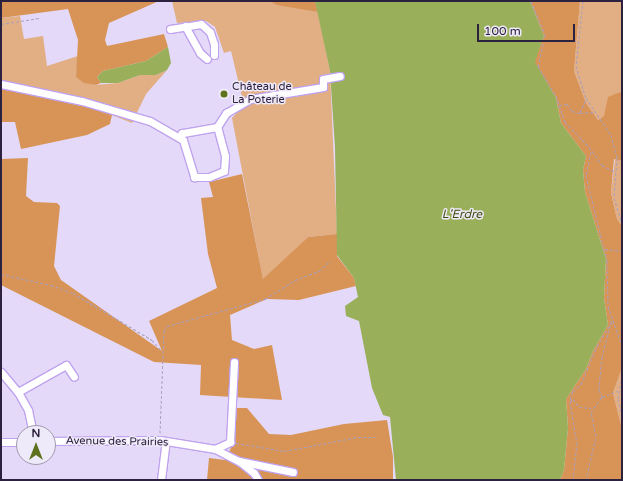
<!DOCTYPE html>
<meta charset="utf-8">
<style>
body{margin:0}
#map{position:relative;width:623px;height:481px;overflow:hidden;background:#e4d9f8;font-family:"Varela Round",sans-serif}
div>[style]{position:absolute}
.green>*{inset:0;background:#e2ae83}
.forest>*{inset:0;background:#d89457}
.water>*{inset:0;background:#99af5a}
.path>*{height:1px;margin-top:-0.5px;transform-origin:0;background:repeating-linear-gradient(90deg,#aa9fbd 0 3px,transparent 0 5px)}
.roads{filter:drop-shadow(1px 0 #bfa3ee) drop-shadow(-1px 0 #bfa3ee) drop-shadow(0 1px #bfa3ee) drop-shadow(0 -1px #bfa3ee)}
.minor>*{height:7px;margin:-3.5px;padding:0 3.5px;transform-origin:3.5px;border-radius:3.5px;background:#fff}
.dots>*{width:11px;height:11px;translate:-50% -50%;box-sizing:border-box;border:2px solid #efeaf9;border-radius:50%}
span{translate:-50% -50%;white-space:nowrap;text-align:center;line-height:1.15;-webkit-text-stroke:3px #efeaf9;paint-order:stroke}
.poi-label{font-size:11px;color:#2c213e}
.left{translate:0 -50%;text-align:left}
.street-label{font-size:11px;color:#2c213e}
.water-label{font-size:12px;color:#404d0f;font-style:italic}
.frame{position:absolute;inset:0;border:2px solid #2c213e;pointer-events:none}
.north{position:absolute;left:16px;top:425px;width:40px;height:40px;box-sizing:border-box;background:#efeaf9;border:1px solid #a19aae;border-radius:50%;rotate:0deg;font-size:11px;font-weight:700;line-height:16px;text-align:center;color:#2c213e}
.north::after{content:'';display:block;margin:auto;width:14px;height:18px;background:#5f711f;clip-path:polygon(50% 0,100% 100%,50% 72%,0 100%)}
.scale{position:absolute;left:477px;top:24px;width:98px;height:18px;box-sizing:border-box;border:2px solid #2c213e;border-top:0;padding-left:5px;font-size:12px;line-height:14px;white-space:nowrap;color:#2c213e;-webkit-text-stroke:3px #efeaf9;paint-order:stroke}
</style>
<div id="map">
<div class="green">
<div style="clip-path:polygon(172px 1px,270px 1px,318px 12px,330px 71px,337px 234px,308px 237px,263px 280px,232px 118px,244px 105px,231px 51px,224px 53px,215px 27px,206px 21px,177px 23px)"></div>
<div style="clip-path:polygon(580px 1px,622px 1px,622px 94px,620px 92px,604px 116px,598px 120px,586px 103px,574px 71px)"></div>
<div style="clip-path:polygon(20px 16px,24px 39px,43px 36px,47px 66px,78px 56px,76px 77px,95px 85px,118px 83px,140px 75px,156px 75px,167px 70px,146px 94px,132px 123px,112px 115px,107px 110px,1px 87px,1px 18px)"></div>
<div style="clip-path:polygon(615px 159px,622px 161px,622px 226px,617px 219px,611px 193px)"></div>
<div style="clip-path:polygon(622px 368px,622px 429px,613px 393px)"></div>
</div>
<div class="forest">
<div style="clip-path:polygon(1px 1px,159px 1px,109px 23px,105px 40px,107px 46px,164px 34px,168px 47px,146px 61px,103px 71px,97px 77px,101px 83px,96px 85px,84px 83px,76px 77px,78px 40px,68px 9px,1px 18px)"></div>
<div style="clip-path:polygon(270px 1px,315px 1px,318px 12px,277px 5px)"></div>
<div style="clip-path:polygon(530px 1px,580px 1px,574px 71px,586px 103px,598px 120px,604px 116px,608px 97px,620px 92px,622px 94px,622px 161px,614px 159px,611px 193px,617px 219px,622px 226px,622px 368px,613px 393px,622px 429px,622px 480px,560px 480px,564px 470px,568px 428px,566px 399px,586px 369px,593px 351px,608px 325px,604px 298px,606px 259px,585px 192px,583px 170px,586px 156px,561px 123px,556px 98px,534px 62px,544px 36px)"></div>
<div style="clip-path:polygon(1px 87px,107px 110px,112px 115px,110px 124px,87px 135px,21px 149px,15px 122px,1px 122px)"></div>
<div style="clip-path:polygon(28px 158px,26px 196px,34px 202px,57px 203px,60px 206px,54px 266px,61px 280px,162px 351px,149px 321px,217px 288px,208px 254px,201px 198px,213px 197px,209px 182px,242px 174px,263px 279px,308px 237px,337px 234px,337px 256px,354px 278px,356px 286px,299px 300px,267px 299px,230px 315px,232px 340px,254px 349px,272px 345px,282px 400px,200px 395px,201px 365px,154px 362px,1px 285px,1px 159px)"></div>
<div style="clip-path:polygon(236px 408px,247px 408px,269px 434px,291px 435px,344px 424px,387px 420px,393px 457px,393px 480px,207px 480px,209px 458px,225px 460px,230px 450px,234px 438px)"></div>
</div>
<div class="water">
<div style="clip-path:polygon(315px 1px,530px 1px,544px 36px,535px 62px,556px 98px,561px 123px,586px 156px,583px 170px,585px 192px,606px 259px,604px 298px,608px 325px,593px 351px,586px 369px,566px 399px,568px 428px,564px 470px,560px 480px,396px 480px,390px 417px,383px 415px,372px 388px,359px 321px,346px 316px,345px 306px,358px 297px,354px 278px,337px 255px,335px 148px,330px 71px)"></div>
<div style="clip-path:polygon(168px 47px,171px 63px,167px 70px,156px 75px,140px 75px,118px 83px,101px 83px,97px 77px,103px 71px,146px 61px)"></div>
</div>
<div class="path">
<div style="left:531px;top:1px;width:36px;rotate:67deg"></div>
<div style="left:545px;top:34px;width:33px;rotate:102deg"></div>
<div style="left:538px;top:66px;width:35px;rotate:59deg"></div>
<div style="left:556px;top:96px;width:28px;rotate:71deg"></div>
<div style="left:565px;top:122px;width:35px;rotate:46deg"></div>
<div style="left:589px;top:147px;width:22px;rotate:54deg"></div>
<div style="left:602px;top:165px;width:15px;rotate:28deg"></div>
<div style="left:583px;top:1px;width:65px;rotate:96.1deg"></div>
<div style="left:576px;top:66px;width:34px;rotate:73deg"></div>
<div style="left:586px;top:98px;width:45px;rotate:56deg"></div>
<div style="left:611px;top:135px;width:24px;rotate:75deg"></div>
<div style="left:617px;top:158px;width:40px;rotate:94.3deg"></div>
<div style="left:614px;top:198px;width:26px;rotate:72deg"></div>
<div style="left:1px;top:24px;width:39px;rotate:-9deg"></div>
<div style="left:545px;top:41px;width:31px"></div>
<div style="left:559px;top:105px;width:8px;rotate:-7deg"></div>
<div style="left:567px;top:104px;width:9px;rotate:54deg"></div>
<div style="left:572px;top:111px;width:8px;rotate:14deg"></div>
<div style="left:580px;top:113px;width:13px;rotate:-4deg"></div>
<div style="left:580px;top:112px;width:14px;rotate:-65deg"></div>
<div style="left:591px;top:152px;width:25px;rotate:102deg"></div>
<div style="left:586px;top:176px;width:88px;rotate:76.1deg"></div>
<div style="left:607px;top:261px;width:45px;rotate:88.7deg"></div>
<div style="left:608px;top:306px;width:42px;rotate:70.7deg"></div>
<div style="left:605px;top:249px;width:17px;rotate:7deg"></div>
<div style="left:1px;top:274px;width:51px;rotate:12.4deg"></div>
<div style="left:51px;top:285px;width:23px;rotate:20deg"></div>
<div style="left:73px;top:293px;width:92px;rotate:30.7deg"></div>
<div style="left:152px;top:340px;width:15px;rotate:48deg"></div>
<div style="left:622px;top:376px;width:23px;rotate:100deg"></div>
<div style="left:618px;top:399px;width:16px;rotate:76deg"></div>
<div style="left:602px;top:397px;width:9px;rotate:-111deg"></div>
<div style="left:599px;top:389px;width:32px;rotate:-85deg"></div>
<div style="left:602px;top:357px;width:40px;rotate:-75.6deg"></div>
<div style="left:572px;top:400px;width:2px;rotate:-153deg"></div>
<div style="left:570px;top:399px;width:9px;rotate:-69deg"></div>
<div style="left:573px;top:391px;width:11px;rotate:-41deg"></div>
<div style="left:581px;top:384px;width:41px;rotate:-67.2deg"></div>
<div style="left:597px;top:346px;width:28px;rotate:-58deg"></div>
<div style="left:160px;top:433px;width:102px;rotate:-87.8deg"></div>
<div style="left:164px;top:331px;width:6px;rotate:-59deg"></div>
<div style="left:167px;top:326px;width:102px;rotate:-15.4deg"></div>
<div style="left:265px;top:299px;width:36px;rotate:-32deg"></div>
<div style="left:295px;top:280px;width:26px;rotate:-21deg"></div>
<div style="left:319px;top:271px;width:16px;rotate:-43deg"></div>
<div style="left:236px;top:443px;width:49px;rotate:9.5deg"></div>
<div style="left:284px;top:451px;width:75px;rotate:-10.7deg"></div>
<div style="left:358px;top:437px;width:17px"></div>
<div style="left:573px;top:480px;width:36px;rotate:-84deg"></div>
<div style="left:577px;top:444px;width:43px;rotate:-99.5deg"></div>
<div style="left:570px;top:402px;width:4px;rotate:-45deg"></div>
<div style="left:573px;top:399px;width:10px;rotate:53deg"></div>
<div style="left:579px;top:407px;width:12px;rotate:5deg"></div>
<div style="left:586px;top:480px;width:45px;rotate:-77.2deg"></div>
<div style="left:596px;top:436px;width:25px;rotate:-102deg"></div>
<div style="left:591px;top:412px;width:19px;rotate:-54deg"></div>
<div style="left:602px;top:397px;width:17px;rotate:-21deg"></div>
</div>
<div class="roads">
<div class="minor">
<div style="left:185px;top:26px;width:31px;rotate:61deg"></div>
<div style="left:200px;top:53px;width:9px;rotate:41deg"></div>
<div style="left:170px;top:29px;width:31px;rotate:-9deg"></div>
<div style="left:201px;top:24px;width:12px;rotate:42deg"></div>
<div style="left:210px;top:32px;width:13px;rotate:72deg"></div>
<div style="left:214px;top:44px;width:11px;rotate:90deg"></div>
<div style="left:1px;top:84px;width:83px;rotate:11.9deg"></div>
<div style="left:82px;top:101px;width:71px;rotate:16.4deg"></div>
<div style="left:150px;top:121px;width:38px;rotate:30deg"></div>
<div style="left:183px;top:140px;width:39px;rotate:73deg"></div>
<div style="left:194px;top:177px;width:15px"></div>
<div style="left:209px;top:177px;width:16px;rotate:-22deg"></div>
<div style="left:224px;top:171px;width:15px;rotate:-86deg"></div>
<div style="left:225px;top:156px;width:30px;rotate:-105deg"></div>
<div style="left:217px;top:127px;width:36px;rotate:170deg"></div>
<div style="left:182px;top:133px;width:5px;rotate:127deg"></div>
<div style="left:217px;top:127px;width:17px;rotate:-57deg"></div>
<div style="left:226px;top:113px;width:28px;rotate:-30deg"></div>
<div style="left:250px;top:99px;width:74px;rotate:-9.3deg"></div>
<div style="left:323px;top:87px;width:8px;rotate:-90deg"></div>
<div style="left:323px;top:79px;width:17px;rotate:-10deg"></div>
<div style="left:1px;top:372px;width:26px;rotate:50deg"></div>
<div style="left:18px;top:392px;width:21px;rotate:61deg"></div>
<div style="left:28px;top:410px;width:24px;rotate:78deg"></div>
<div style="left:18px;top:392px;width:55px;rotate:-29.4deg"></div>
<div style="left:66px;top:365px;width:14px;rotate:56deg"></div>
<div style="left:48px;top:441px;width:112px;rotate:-0.5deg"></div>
<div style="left:160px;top:440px;width:56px;rotate:9.3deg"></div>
<div style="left:215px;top:449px;width:17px;rotate:-25deg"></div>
<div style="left:230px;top:442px;width:80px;rotate:-87.1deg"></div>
<div style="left:1px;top:442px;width:23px"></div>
<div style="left:215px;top:449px;width:27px;rotate:27deg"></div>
<div style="left:239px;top:461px;width:19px;rotate:39deg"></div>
<div style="left:254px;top:473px;width:8px;rotate:60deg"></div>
<div style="left:239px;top:461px;width:55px;rotate:11.5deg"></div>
<div style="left:161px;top:480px;width:39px;rotate:-83deg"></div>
</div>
</div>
<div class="dots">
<div style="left:224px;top:94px;background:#5f711f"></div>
</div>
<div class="poi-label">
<span class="left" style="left:232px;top:94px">Château de<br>La Poterie</span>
</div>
<div class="street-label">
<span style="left:117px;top:442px;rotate:1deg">Avenue des Prairies</span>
</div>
<div class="water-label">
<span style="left:462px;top:215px">L'Erdre</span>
</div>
<div class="frame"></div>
<div class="north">N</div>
<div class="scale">100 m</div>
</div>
